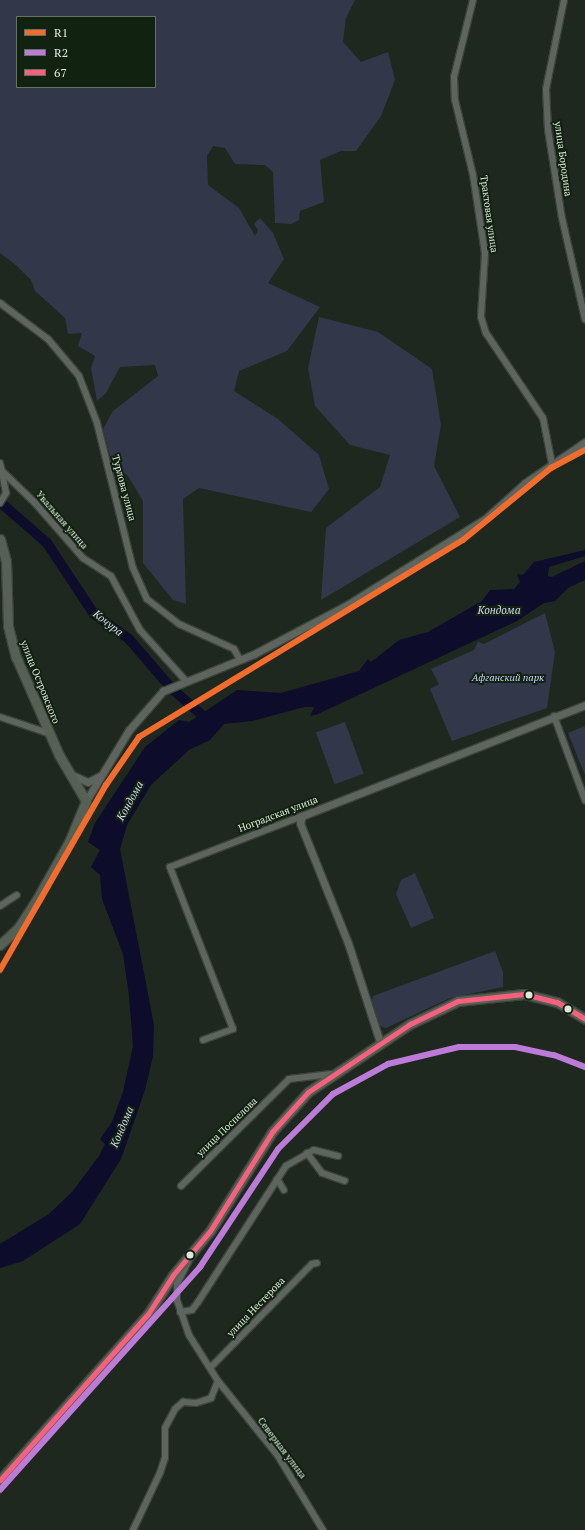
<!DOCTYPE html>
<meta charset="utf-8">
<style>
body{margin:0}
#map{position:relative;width:585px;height:1530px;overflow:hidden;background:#1e281e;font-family:"PT Serif",serif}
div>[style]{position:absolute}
.green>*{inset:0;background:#33374a;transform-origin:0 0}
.water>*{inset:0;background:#0d0c2a}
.river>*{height:10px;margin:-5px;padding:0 5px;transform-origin:5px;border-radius:5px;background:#0d0c2a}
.roads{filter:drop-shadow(1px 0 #3c433b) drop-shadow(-1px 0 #3c433b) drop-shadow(0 1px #3c433b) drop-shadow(0 -1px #3c433b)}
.minor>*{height:6px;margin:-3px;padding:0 3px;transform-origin:3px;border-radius:3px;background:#5e655e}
.tertiary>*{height:7px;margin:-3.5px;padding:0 3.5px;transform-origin:3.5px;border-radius:3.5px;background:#5e655e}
.primary>*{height:9px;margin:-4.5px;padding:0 4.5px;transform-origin:4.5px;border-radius:4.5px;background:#566055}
.rail>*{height:1.5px;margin-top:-0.75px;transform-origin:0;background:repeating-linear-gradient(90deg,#595f59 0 5px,transparent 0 10px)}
.bus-1>*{height:5px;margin:-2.5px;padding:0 2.5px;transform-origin:2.5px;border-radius:2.5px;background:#f8607d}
.rail-1>*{height:6px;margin:-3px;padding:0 3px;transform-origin:3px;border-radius:3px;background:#f36c2b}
.rail-2>*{height:6px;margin:-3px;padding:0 3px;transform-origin:3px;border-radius:3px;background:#bd7bd9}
.dots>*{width:11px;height:11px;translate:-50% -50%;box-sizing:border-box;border:2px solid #122211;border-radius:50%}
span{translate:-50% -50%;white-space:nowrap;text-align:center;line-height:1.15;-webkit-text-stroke:4px #122211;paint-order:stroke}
.street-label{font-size:10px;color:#dee8dd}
.park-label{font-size:10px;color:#cacef8;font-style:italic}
.water-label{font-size:11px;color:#d4d7f3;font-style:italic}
.legend{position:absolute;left:16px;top:16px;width:140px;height:72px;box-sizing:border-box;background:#122211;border:1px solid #647163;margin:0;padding:5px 7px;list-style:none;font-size:12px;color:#dee8dd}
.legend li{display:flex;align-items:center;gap:8px;height:20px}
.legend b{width:20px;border:1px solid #647163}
</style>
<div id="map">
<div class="green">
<div style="clip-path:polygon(evenodd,0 0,355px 0,346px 18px,343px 42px,361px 62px,388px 52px,395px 80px,381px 116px,356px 151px,341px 151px,320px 160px,324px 202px,300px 211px,299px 220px,291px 224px,275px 223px,273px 172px,265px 165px,235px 164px,225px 148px,213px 146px,207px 156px,208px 185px,239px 208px,255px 236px,258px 230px,254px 224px,260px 218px,273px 233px,284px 259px,268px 283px,320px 307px,287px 351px,239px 371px,234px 391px,278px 419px,319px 455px,329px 489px,311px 512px,199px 488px,183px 499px,186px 604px,173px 600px,143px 563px,143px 501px,128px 476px,112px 464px,103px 429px,113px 411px,158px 376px,155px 365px,120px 367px,106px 393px,97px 401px,91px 368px,95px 356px,78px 346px,82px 333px,68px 334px,65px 318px,35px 291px,31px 280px,17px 266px,0 253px,0 0,17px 17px,155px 17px,155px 87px,17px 87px,17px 17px)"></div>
<div style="clip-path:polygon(319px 317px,378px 332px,432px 369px,441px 425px,434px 466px,460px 517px,321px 600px,326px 528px,380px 487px,390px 455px,350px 445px,315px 406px,308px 368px)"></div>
<div style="clip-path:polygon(545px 613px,555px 652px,547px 708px,452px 741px,430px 689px,439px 684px,431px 669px,474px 650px,478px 642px,484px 644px)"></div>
<div style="left:345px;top:722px;width:55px;height:31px;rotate:70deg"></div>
<div style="clip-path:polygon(585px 726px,585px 775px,568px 733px)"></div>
<div style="clip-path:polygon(415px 873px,434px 918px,411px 928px,396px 894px,401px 880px)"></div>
<div style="clip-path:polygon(495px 951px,503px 972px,503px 987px,450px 998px,386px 1028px,377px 1025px,369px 1008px,373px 996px)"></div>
</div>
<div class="water">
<div style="clip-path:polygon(585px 550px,585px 556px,549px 567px,548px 576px,552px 577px,585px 561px,585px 580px,568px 588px,555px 601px,544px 603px,517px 621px,318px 714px,310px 716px,314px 707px,304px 707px,252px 721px,224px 724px,210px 740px,189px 750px,151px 785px,127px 825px,120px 849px,154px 1025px,153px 1056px,145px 1090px,121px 1159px,80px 1224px,23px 1261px,0 1268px,0 1244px,49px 1214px,72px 1192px,99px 1156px,105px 1144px,100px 1139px,112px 1122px,123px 1092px,133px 1046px,129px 996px,123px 954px,102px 899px,100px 875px,91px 867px,100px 850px,88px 842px,95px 823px,145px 747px,179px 720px,189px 722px,237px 690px,281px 693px,359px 671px,368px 659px,371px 662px,399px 640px,428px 632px,482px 601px,490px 590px,514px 589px,520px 582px,517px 574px,523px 575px,534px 562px)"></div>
</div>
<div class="river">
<div style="left:0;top:502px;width:62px;rotate:41.1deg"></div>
<div style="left:47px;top:543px;width:85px;rotate:56.5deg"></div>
<div style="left:94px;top:614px;width:43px;rotate:35.5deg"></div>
<div style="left:129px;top:639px;width:65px;rotate:49.4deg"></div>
<div style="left:171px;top:688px;width:50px;rotate:41deg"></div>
</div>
<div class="roads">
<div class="minor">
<div style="left:473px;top:0;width:79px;rotate:103.9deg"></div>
<div style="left:454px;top:77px;width:23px;rotate:88deg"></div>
<div style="left:455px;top:100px;width:77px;rotate:76.5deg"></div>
<div style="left:473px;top:175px;width:79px;rotate:81.3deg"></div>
<div style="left:485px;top:253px;width:64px;rotate:93.6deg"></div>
<div style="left:481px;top:317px;width:17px;rotate:73deg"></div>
<div style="left:486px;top:333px;width:102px;rotate:56.2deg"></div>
<div style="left:543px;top:418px;width:47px;rotate:78.9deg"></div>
<div style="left:564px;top:0;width:91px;rotate:101.4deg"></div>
<div style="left:546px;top:89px;width:41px;rotate:87.2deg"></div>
<div style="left:548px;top:130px;width:89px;rotate:81deg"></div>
<div style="left:562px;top:218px;width:104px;rotate:77.2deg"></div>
<div style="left:0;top:303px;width:60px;rotate:36.9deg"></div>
<div style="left:48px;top:339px;width:48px;rotate:50deg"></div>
<div style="left:79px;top:376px;width:50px;rotate:69deg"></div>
<div style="left:97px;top:423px;width:149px;rotate:76.1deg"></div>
<div style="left:133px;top:568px;width:34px;rotate:66deg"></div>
<div style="left:147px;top:599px;width:41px;rotate:38deg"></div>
<div style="left:179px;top:624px;width:60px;rotate:24.4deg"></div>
<div style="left:234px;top:649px;width:13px;rotate:61deg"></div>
<div style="left:0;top:463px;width:8px;rotate:76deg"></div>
<div style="left:2px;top:471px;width:46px;rotate:44.1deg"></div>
<div style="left:35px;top:503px;width:73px;rotate:48.9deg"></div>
<div style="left:83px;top:558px;width:33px;rotate:33deg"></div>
<div style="left:111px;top:576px;width:61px;rotate:61.8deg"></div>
<div style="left:140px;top:630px;width:69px;rotate:48deg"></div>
<div style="left:0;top:503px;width:12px;rotate:-59deg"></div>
<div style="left:6px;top:493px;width:20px;rotate:-101deg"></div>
<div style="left:554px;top:716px;width:90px;rotate:69.7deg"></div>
<div style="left:0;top:717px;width:51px;rotate:18.4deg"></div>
<div style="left:0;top:906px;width:20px;rotate:-33deg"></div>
<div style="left:203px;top:1040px;width:32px;rotate:-20deg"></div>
<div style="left:233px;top:1029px;width:174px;rotate:-111.3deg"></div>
<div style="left:170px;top:867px;width:142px;rotate:-21.1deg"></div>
<div style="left:307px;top:1153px;width:25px;rotate:53deg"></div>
<div style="left:322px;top:1173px;width:24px;rotate:19deg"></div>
<div style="left:277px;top:1179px;width:13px;rotate:58deg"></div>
<div style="left:181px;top:1186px;width:152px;rotate:-44.7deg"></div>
<div style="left:289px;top:1079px;width:43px;rotate:-6.6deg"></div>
<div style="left:180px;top:1312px;width:12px;rotate:-9deg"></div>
<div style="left:192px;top:1310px;width:10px;rotate:-53deg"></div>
<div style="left:198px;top:1302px;width:162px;rotate:-57.1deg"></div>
<div style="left:286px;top:1166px;width:32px;rotate:-30deg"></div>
<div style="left:314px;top:1150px;width:25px;rotate:14deg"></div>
<div style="left:211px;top:1367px;width:144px;rotate:-45.6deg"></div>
<div style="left:312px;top:1264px;width:5px;rotate:-11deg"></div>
<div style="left:218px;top:1381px;width:96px;rotate:51.3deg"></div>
<div style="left:278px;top:1456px;width:87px;rotate:58.7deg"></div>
<div style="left:133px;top:1530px;width:63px;rotate:-64.7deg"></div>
<div style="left:160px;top:1473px;width:16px;rotate:-72deg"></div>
<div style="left:165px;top:1458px;width:30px;rotate:-90deg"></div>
<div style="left:165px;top:1428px;width:21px;rotate:-62deg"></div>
<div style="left:175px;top:1409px;width:11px;rotate:-41deg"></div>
<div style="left:183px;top:1402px;width:13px;rotate:4deg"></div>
<div style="left:196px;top:1403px;width:16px;rotate:-18deg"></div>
<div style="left:211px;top:1398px;width:18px;rotate:-68deg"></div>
<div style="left:218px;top:1381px;width:54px;rotate:-122.2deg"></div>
<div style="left:189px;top:1335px;width:37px;rotate:-109deg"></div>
<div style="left:177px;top:1300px;width:16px;rotate:-90deg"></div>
<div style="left:177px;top:1284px;width:27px;rotate:-63deg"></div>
</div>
<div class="tertiary">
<div style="left:72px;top:775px;width:17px;rotate:24deg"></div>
<div style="left:88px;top:782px;width:13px;rotate:-27deg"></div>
<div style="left:86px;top:801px;width:83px;rotate:-58.8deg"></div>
<div style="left:129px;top:730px;width:52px;rotate:-48.9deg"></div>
<div style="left:163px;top:691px;width:98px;rotate:-22.1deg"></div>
<div style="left:254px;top:654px;width:105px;rotate:-27.8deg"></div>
<div style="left:347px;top:605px;width:164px;rotate:-32deg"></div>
<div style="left:486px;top:518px;width:52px;rotate:-41.9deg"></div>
<div style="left:525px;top:483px;width:73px;rotate:-34.3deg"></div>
<div style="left:380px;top:1042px;width:104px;rotate:-107.9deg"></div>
<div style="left:348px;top:943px;width:129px;rotate:-111.8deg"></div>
<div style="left:300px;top:823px;width:7px;rotate:-74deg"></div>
<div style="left:302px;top:816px;width:304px;rotate:-21.4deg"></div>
</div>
<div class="primary">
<div style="left:0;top:539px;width:23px;rotate:75deg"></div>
<div style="left:6px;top:561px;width:65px;rotate:88.2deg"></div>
<div style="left:8px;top:626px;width:32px;rotate:76deg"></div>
<div style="left:16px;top:657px;width:107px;rotate:66.3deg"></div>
<div style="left:59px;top:755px;width:53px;rotate:59.6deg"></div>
<div style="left:86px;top:801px;width:44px;rotate:112.5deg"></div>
<div style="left:69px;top:842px;width:65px;rotate:119.3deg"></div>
<div style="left:37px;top:899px;width:35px;rotate:123deg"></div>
<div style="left:18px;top:928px;width:25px;rotate:137deg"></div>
<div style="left:0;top:1480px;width:222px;rotate:-48.3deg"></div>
<div style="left:148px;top:1314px;width:46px;rotate:-57.3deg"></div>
<div style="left:173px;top:1275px;width:57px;rotate:-49.9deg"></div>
<div style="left:210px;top:1231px;width:117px;rotate:-57.9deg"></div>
<div style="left:272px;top:1132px;width:54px;rotate:-48deg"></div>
<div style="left:308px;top:1092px;width:123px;rotate:-33.7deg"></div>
<div style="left:410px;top:1024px;width:53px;rotate:-25.6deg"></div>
<div style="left:458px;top:1001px;width:66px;rotate:-6.1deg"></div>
<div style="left:524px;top:994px;width:34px;rotate:14deg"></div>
<div style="left:557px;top:1002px;width:33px;rotate:31deg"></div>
</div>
</div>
<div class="rail">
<div style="left:0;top:970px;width:213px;rotate:-60.2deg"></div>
<div style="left:106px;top:785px;width:58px;rotate:-55.5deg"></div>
<div style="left:139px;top:737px;width:379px;rotate:-31.3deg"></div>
<div style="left:463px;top:540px;width:114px;rotate:-39.3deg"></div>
<div style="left:551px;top:468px;width:38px;rotate:-28deg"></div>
</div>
<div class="bus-1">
<div style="left:0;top:1480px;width:222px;rotate:-48.3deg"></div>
<div style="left:148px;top:1314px;width:46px;rotate:-57.3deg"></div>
<div style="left:173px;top:1275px;width:57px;rotate:-49.9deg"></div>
<div style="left:210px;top:1231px;width:117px;rotate:-57.9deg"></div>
<div style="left:272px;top:1132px;width:54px;rotate:-48deg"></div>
<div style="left:308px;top:1092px;width:123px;rotate:-33.7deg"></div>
<div style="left:410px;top:1024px;width:53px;rotate:-25.6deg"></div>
<div style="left:458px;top:1001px;width:66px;rotate:-6.1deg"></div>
<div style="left:524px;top:994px;width:34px;rotate:14deg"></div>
<div style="left:557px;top:1002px;width:33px;rotate:31deg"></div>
</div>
<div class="rail-1">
<div style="left:0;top:970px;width:213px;rotate:-60.2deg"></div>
<div style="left:106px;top:785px;width:58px;rotate:-55.5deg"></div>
<div style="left:139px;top:737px;width:379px;rotate:-31.3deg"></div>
<div style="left:463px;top:540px;width:114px;rotate:-39.3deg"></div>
<div style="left:551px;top:468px;width:38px;rotate:-28deg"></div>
</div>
<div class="rail-2">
<div style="left:0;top:1490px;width:300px;rotate:-48.1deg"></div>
<div style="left:200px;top:1267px;width:141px;rotate:-56.5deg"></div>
<div style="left:278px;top:1149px;width:78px;rotate:-45deg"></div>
<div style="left:333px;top:1094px;width:63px;rotate:-28.6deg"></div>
<div style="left:388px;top:1064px;width:73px;rotate:-13.5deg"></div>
<div style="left:459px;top:1047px;width:56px"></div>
<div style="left:515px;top:1047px;width:40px;rotate:12deg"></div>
<div style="left:554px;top:1055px;width:33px;rotate:21deg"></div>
</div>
<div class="dots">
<div style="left:529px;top:995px;background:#dee8dd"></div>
<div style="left:568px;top:1009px;background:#dee8dd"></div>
<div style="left:190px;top:1255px;background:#dee8dd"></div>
</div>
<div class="street-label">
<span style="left:563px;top:159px;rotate:82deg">улица Бородина</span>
<span style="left:489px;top:214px;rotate:82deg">Трактовая улица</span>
<span style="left:124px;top:488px;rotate:75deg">Турлова улица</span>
<span style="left:62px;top:520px;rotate:49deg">Увальная улица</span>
<span style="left:40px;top:682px;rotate:68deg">улица Островского</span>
<span style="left:278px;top:814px;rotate:-21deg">Ноградская улица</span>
<span style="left:227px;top:1127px;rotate:-44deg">улица Поспелова</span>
<span style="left:256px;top:1307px;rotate:-46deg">улица Нестерова</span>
<span style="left:282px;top:1448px;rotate:53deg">Северная улица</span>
</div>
<div class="park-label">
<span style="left:508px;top:678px">Афганский парк</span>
</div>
<div class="water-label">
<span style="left:499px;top:610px">Кондома</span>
<span style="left:108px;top:623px;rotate:38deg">Кочура</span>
<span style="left:130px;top:801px;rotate:-61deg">Кондома</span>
<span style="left:122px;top:1127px;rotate:-67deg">Кондома</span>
</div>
<ul class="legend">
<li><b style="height:5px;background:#f36c2b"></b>R1</li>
<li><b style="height:5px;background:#bd7bd9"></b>R2</li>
<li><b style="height:5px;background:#f8607d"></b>67</li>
</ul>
</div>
